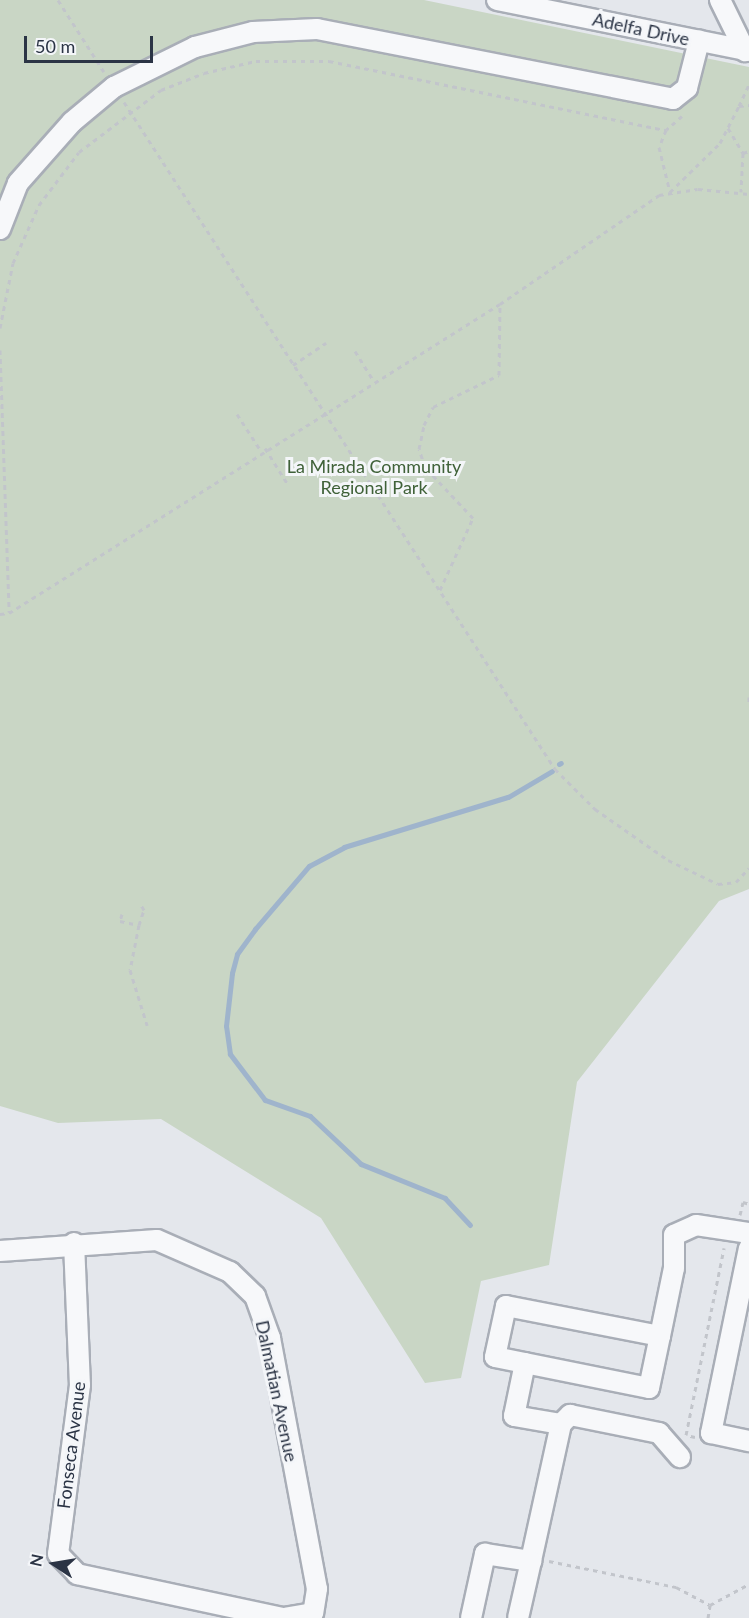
<!DOCTYPE html>
<style>
body{margin:0}
#map{position:relative;width:749px;height:1618px;overflow:hidden;background:#e4e7ec;font-family:Lato,sans-serif}
div>[style]{position:absolute}
.green>*{inset:0;background:#c9d6c5}
.stream>*{height:5px;margin:-2.5px;padding:0 2.5px;transform-origin:2.5px;border-radius:2.5px;background:#9fb4cc}
.path>*{height:3px;margin-top:-1.5px;transform-origin:0;background:repeating-linear-gradient(90deg,#c2c5cb 0 4.5px,transparent 0 9px)}
.roads{filter:drop-shadow(2px 0 #a9aeb7) drop-shadow(-2px 0 #a9aeb7) drop-shadow(0 2px #a9aeb7) drop-shadow(0 -2px #a9aeb7)}
.minor>*{height:20px;margin:-10px;padding:0 10px;transform-origin:10px;border-radius:10px;background:#f7f8fa}
span{translate:-50% -50%;white-space:nowrap;text-align:center;line-height:1.15;-webkit-text-stroke:6px #f4f6f9;paint-order:stroke}
.street-label{font-size:18px;color:#2b3445}
.park-label{font-size:18px;color:#3f6138}
.north{position:absolute;left:24px;top:1534px;width:60px;height:60px;-webkit-text-stroke:4px #f4f6f9;paint-order:stroke;rotate:282deg;font-size:16px;font-weight:700;line-height:24px;text-align:center;color:#2b3445}
.north::after{content:'';display:block;margin:auto;width:21px;height:27px;background:#2b3445;clip-path:polygon(50% 0,100% 100%,50% 72%,0 100%)}
.scale{position:absolute;left:24px;top:36px;width:129px;height:27px;box-sizing:border-box;border:3px solid #2b3445;border-top:0;padding-left:8px;font-size:18px;line-height:21px;white-space:nowrap;color:#2b3445;-webkit-text-stroke:4px #f4f6f9;paint-order:stroke}
</style>
<div id="map">
<div class="green">
<div style="clip-path:polygon(0 0,424px 0,749px 67px,749px 889px,719px 901px,577px 1082px,549px 1265px,481px 1281px,461px 1378px,425px 1383px,321px 1218px,161px 1119px,58px 1123px,0 1106px)"></div>
</div>
<div class="stream">
<div style="left:559px;top:764px;width:2px;rotate:-27deg"></div>
<div style="left:470px;top:1225px;width:37px;rotate:-133deg"></div>
<div style="left:445px;top:1198px;width:91px;rotate:-158deg"></div>
<div style="left:361px;top:1164px;width:70px;rotate:-136.7deg"></div>
<div style="left:310px;top:1116px;width:48px;rotate:-160.4deg"></div>
<div style="left:265px;top:1100px;width:58px;rotate:-127.3deg"></div>
<div style="left:230px;top:1054px;width:28px;rotate:-98deg"></div>
<div style="left:226px;top:1026px;width:53px;rotate:-83.5deg"></div>
<div style="left:232px;top:973px;width:20px;rotate:-75deg"></div>
<div style="left:237px;top:954px;width:31px;rotate:-54deg"></div>
<div style="left:255px;top:929px;width:83px;rotate:-49.4deg"></div>
<div style="left:309px;top:866px;width:40px;rotate:-28deg"></div>
<div style="left:344px;top:847px;width:171px;rotate:-17deg"></div>
<div style="left:508px;top:797px;width:51px;rotate:-30.6deg"></div>
</div>
<div class="path">
<div style="left:58px;top:0;width:85px;rotate:57.4deg"></div>
<div style="left:124px;top:102px;width:794px;rotate:57.13deg"></div>
<div style="left:555px;top:769px;width:57px;rotate:45deg"></div>
<div style="left:595px;top:809px;width:89px;rotate:34.9deg"></div>
<div style="left:668px;top:860px;width:55px;rotate:25.6deg"></div>
<div style="left:718px;top:884px;width:18px;rotate:-6deg"></div>
<div style="left:736px;top:882px;width:19px;rotate:-47deg"></div>
<div style="left:739px;top:106px;width:23px;rotate:-65deg"></div>
<div style="left:682px;top:116px;width:21px;rotate:139deg"></div>
<div style="left:666px;top:130px;width:18px;rotate:112deg"></div>
<div style="left:659px;top:147px;width:46px;rotate:76.3deg"></div>
<div style="left:670px;top:192px;width:70px;rotate:-44.4deg"></div>
<div style="left:720px;top:143px;width:42px;rotate:-62.8deg"></div>
<div style="left:739px;top:106px;width:10px;rotate:-6deg"></div>
<div style="left:728px;top:128px;width:29px;rotate:59deg"></div>
<div style="left:743px;top:153px;width:39px;rotate:93deg"></div>
<div style="left:743px;top:153px;width:6px;rotate:-18deg"></div>
<div style="left:0;top:328px;width:66px;rotate:-78.7deg"></div>
<div style="left:13px;top:263px;width:64px;rotate:-65.9deg"></div>
<div style="left:39px;top:205px;width:66px;rotate:-53deg"></div>
<div style="left:79px;top:152px;width:103px;rotate:-37.1deg"></div>
<div style="left:161px;top:90px;width:46px;rotate:-21.6deg"></div>
<div style="left:204px;top:73px;width:53px;rotate:-13deg"></div>
<div style="left:256px;top:61px;width:73px"></div>
<div style="left:329px;top:61px;width:344px;rotate:11.6deg"></div>
<div style="left:0;top:350px;width:262px;rotate:88deg"></div>
<div style="left:355px;top:351px;width:34px;rotate:58deg"></div>
<div style="left:293px;top:365px;width:40px;rotate:-34deg"></div>
<div style="left:237px;top:414px;width:44px;rotate:57deg"></div>
<div style="left:265px;top:448px;width:41px;rotate:57.8deg"></div>
<div style="left:440px;top:590px;width:79px;rotate:-65.4deg"></div>
<div style="left:473px;top:518px;width:70px;rotate:-133.3deg"></div>
<div style="left:425px;top:467px;width:19px;rotate:-108deg"></div>
<div style="left:419px;top:449px;width:25px;rotate:-78deg"></div>
<div style="left:424px;top:425px;width:20px;rotate:-63deg"></div>
<div style="left:433px;top:407px;width:73px;rotate:-25.9deg"></div>
<div style="left:499px;top:375px;width:71px;rotate:-89.2deg"></div>
<div style="left:0;top:614px;width:9px;rotate:-6deg"></div>
<div style="left:9px;top:613px;width:580px;rotate:-32.18deg"></div>
<div style="left:500px;top:304px;width:193px;rotate:-34.4deg"></div>
<div style="left:659px;top:195px;width:39px;rotate:-9deg"></div>
<div style="left:698px;top:189px;width:51px;rotate:5.6deg"></div>
<div style="left:749px;top:697px;width:7px;rotate:90deg"></div>
<div style="left:122px;top:914px;width:7px;rotate:106deg"></div>
<div style="left:120px;top:921px;width:19px;rotate:12deg"></div>
<div style="left:139px;top:925px;width:46px;rotate:101.3deg"></div>
<div style="left:130px;top:970px;width:58px;rotate:72.8deg"></div>
<div style="left:139px;top:925px;width:16px;rotate:-72deg"></div>
<div style="left:144px;top:910px;width:8px;rotate:-120deg"></div>
<div style="left:740px;top:1215px;width:13px;rotate:-77deg"></div>
<div style="left:743px;top:1202px;width:6px;rotate:18deg"></div>
<div style="left:695px;top:1437px;width:9px;rotate:-167deg"></div>
<div style="left:686px;top:1435px;width:191px;rotate:-78.5deg"></div>
<div style="left:549px;top:1561px;width:130px;rotate:11.6deg"></div>
<div style="left:676px;top:1587px;width:38px;rotate:28deg"></div>
<div style="left:708px;top:1618px;width:13px;rotate:-81deg"></div>
<div style="left:710px;top:1605px;width:44px;rotate:-28.3deg"></div>
</div>
<div class="roads">
<div class="minor">
<div style="left:497px;top:0;width:257px;rotate:11.4deg"></div>
<div style="left:720px;top:0;width:57px;rotate:63.9deg"></div>
<div style="left:0;top:229px;width:49px;rotate:-68.6deg"></div>
<div style="left:18px;top:183px;width:81px;rotate:-48.5deg"></div>
<div style="left:72px;top:122px;width:55px;rotate:-39.8deg"></div>
<div style="left:114px;top:87px;width:90px;rotate:-26.3deg"></div>
<div style="left:195px;top:47px;width:60px;rotate:-14.5deg"></div>
<div style="left:253px;top:32px;width:64px;rotate:-2.7deg"></div>
<div style="left:317px;top:29px;width:363px;rotate:11.1deg"></div>
<div style="left:673px;top:99px;width:18px;rotate:-38deg"></div>
<div style="left:687px;top:88px;width:49px;rotate:-75.7deg"></div>
<div style="left:74px;top:1243px;width:142px;rotate:87.6deg"></div>
<div style="left:80px;top:1385px;width:170px;rotate:97.4deg"></div>
<div style="left:58px;top:1554px;width:28px;rotate:46deg"></div>
<div style="left:77px;top:1574px;width:210px;rotate:12.1deg"></div>
<div style="left:749px;top:1248px;width:189px;rotate:101.6deg"></div>
<div style="left:711px;top:1433px;width:39px;rotate:12deg"></div>
<div style="left:0;top:1251px;width:157px;rotate:-4deg"></div>
<div style="left:157px;top:1240px;width:80px;rotate:23.7deg"></div>
<div style="left:230px;top:1272px;width:35px;rotate:44deg"></div>
<div style="left:255px;top:1296px;width:45px;rotate:70.3deg"></div>
<div style="left:270px;top:1338px;width:255px;rotate:79.4deg"></div>
<div style="left:317px;top:1589px;width:24px;rotate:99deg"></div>
<div style="left:313px;top:1613px;width:27px;rotate:170deg"></div>
<div style="left:660px;top:1336px;width:157px;rotate:-169deg"></div>
<div style="left:506px;top:1306px;width:52px;rotate:102.2deg"></div>
<div style="left:495px;top:1357px;width:157px;rotate:11.4deg"></div>
<div style="left:649px;top:1388px;width:53px;rotate:-78.1deg"></div>
<div style="left:660px;top:1336px;width:69px;rotate:-78.4deg"></div>
<div style="left:674px;top:1268px;width:33px;rotate:-90deg"></div>
<div style="left:674px;top:1235px;width:24px;rotate:-24deg"></div>
<div style="left:696px;top:1225px;width:54px;rotate:8.6deg"></div>
<div style="left:525px;top:1363px;width:54px;rotate:101.7deg"></div>
<div style="left:514px;top:1416px;width:48px;rotate:9.7deg"></div>
<div style="left:561px;top:1424px;width:140px;rotate:102.4deg"></div>
<div style="left:561px;top:1424px;width:13px;rotate:-45deg"></div>
<div style="left:570px;top:1415px;width:91px;rotate:11.4deg"></div>
<div style="left:659px;top:1433px;width:32px;rotate:49deg"></div>
<div style="left:471px;top:1618px;width:66px;rotate:-77.7deg"></div>
<div style="left:485px;top:1554px;width:47px;rotate:8.7deg"></div>
<div style="left:531px;top:1561px;width:58px;rotate:102.8deg"></div>
</div>
</div>
<div class="street-label">
<span style="left:641px;top:29px;rotate:12deg">Adelfa Drive</span>
<span style="left:277px;top:1391px;rotate:78deg">Dalmatian Avenue</span>
<span style="left:71px;top:1445px;rotate:-83deg">Fonseca Avenue</span>
</div>
<div class="park-label">
<span style="left:374px;top:477px">La Mirada Community<br>Regional Park</span>
</div>
<div class="north">N</div>
<div class="scale">50 m</div>
</div>
